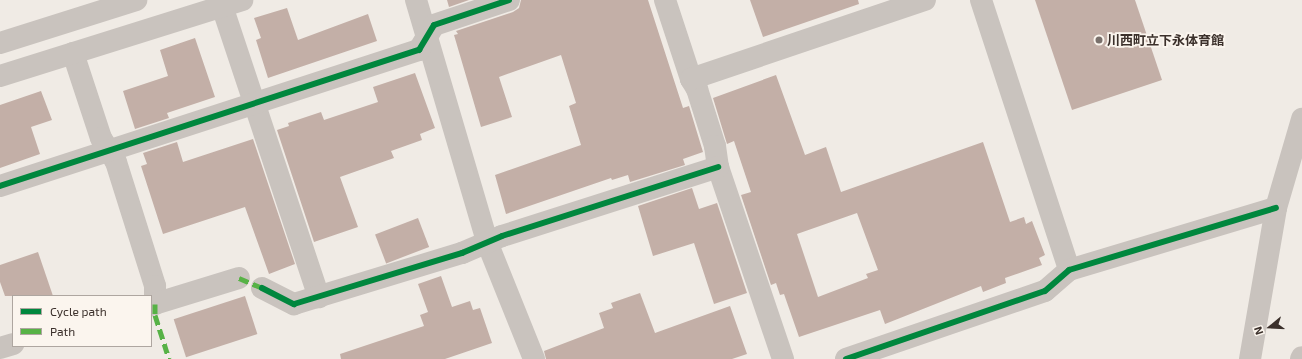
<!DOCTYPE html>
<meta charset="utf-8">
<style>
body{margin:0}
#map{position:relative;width:1302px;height:359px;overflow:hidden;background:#f0ebe5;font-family:"Exo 2","Noto Sans JP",sans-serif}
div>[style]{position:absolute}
.building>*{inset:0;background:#c3afa7;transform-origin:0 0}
.minor>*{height:22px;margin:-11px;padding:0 11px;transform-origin:11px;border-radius:11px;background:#c9c3be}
.quiet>*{height:5px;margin-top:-2.5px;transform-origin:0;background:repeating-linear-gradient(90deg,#57b246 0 10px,transparent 0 15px)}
.cycleway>*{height:6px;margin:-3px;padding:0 3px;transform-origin:3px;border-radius:3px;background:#00873e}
.dots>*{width:11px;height:11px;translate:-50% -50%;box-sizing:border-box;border:2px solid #fbf5ee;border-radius:50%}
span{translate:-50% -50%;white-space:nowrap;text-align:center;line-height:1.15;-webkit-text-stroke:3.5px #fbf5ee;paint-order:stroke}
.poi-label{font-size:13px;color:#3b302b;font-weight:700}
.left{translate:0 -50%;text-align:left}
.legend{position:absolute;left:12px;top:295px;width:140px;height:52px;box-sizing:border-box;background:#fbf5ee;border:1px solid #aea6a0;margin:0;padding:5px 7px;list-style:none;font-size:12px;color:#3b302b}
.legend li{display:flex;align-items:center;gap:8px;height:20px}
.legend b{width:20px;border:1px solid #aea6a0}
.north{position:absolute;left:1250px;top:307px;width:40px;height:40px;-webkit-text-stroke:3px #fbf5ee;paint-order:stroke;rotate:252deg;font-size:11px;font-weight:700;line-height:16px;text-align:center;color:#3b302b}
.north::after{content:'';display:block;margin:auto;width:14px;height:18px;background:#3b302b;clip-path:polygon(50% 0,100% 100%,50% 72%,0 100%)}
</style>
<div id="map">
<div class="building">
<div style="clip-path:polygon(447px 0,469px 0,449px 7px)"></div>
<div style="clip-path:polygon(521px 0,648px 0,683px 108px,689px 106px,703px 152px,683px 159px,685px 165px,630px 182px,628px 175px,612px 180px,611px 178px,506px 214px,495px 175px,581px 145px,569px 106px,576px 103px,561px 55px,499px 77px,512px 117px,481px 127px,454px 35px,458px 34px,456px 31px,513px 12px,519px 8px)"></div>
<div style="clip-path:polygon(750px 0,858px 0,859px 4px,763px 37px)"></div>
<div style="clip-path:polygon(1035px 0,1135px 0,1162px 80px,1072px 110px)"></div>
<div style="clip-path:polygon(287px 8px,298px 40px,368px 14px,377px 41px,268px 78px,256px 40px,261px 38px,254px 18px)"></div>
<div style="clip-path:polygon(195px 38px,215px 97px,167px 113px,169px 118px,135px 129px,123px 91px,168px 76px,160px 50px)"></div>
<div style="clip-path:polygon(415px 73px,435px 128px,420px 134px,422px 140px,391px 151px,394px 158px,340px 177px,358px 227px,314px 242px,277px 130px,289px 126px,288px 123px,321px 112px,324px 120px,378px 102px,373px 87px)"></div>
<div style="clip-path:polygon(evenodd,776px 75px,805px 155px,826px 147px,841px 192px,983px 142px,1010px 222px,1024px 217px,1026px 224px,1032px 221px,1045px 255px,1039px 258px,1042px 265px,1005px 278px,1006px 283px,983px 292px,981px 286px,885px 324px,880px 310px,799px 337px,784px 294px,780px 295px,776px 283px,771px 285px,741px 195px,751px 192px,734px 141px,727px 144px,713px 98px,776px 75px,857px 213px,878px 270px,866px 274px,868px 278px,818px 297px,797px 234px,857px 213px)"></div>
<div style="clip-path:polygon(41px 91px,52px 120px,31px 127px,40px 154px,0 168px,0 105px)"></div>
<div style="clip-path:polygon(253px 139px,295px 264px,269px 274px,245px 207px,163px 234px,141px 166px,147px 164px,143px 153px,177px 142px,183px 162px)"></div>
<div style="clip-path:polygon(692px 188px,699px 209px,717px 203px,747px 293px,714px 304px,694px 243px,653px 256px,638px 206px)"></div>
<div style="left:418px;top:218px;width:31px;height:46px;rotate:69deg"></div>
<div style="clip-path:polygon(38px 252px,53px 296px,5px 296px,0 282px,0 265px)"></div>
<div style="clip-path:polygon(441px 276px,452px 307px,470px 301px,473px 310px,480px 308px,492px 343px,445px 359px,341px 359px,340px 354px,424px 326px,420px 315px,428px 312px,418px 284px)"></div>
<div style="clip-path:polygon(640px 293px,655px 333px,730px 306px,747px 354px,732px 359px,546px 359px,544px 351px,604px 328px,599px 313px,613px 308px,611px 303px)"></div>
<div style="left:245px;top:296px;width:40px;height:75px;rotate:72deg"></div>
</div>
<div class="minor">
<div style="left:416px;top:0;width:252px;rotate:73.6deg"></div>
<div style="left:487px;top:242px;width:126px;rotate:68.1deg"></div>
<div style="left:665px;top:0;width:83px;rotate:71.8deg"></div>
<div style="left:691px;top:79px;width:12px;rotate:59deg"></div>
<div style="left:697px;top:89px;width:60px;rotate:72.5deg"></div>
<div style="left:715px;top:146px;width:21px;rotate:82deg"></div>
<div style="left:718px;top:167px;width:203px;rotate:71.3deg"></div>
<div style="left:981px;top:0;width:284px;rotate:71.9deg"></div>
<div style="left:222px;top:6px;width:307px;rotate:71.6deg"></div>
<div style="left:0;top:43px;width:143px;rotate:-17.5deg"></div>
<div style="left:73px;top:53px;width:89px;rotate:71.8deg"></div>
<div style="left:101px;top:138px;width:28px;rotate:58deg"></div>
<div style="left:116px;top:162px;width:130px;rotate:72.5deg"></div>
<div style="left:155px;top:286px;width:18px;rotate:90deg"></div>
<div style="left:0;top:76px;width:254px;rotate:-17.4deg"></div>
<div style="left:691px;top:79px;width:247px;rotate:-18.7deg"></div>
<div style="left:0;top:186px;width:441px;rotate:-18deg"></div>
<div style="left:419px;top:50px;width:29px;rotate:-59deg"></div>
<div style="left:434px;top:25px;width:79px;rotate:-18.4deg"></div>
<div style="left:262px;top:288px;width:36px;rotate:27deg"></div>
<div style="left:294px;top:304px;width:176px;rotate:-16.9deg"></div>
<div style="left:462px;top:253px;width:43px;rotate:-23deg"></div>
<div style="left:502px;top:236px;width:227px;rotate:-17.7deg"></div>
<div style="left:151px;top:305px;width:92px;rotate:-17.1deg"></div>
<div style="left:0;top:348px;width:14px;rotate:-17deg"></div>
<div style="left:846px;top:359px;width:210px;rotate:-18.9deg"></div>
<div style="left:1045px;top:291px;width:32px;rotate:-41deg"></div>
<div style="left:1069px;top:270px;width:216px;rotate:-16.7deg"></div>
<div style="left:1250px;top:359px;width:153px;rotate:-80.2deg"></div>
<div style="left:1276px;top:208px;width:93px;rotate:-73.7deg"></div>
<div style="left:1301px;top:359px;width:2px;rotate:-63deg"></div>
</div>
<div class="quiet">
<div style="left:239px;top:278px;width:25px;rotate:23deg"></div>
<div style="left:155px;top:304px;width:11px;rotate:90deg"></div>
<div style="left:155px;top:315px;width:46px;rotate:72.3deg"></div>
</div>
<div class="cycleway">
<div style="left:0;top:186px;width:441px;rotate:-18deg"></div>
<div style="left:419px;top:50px;width:29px;rotate:-59deg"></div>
<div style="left:434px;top:25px;width:79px;rotate:-18.4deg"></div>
<div style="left:262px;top:288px;width:36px;rotate:27deg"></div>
<div style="left:294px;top:304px;width:176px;rotate:-16.9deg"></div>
<div style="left:462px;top:253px;width:43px;rotate:-23deg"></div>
<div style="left:502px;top:236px;width:227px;rotate:-17.7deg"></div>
<div style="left:846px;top:359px;width:210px;rotate:-18.9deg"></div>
<div style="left:1045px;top:291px;width:32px;rotate:-41deg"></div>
<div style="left:1069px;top:270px;width:216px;rotate:-16.7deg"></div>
</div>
<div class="dots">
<div style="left:1099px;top:40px;background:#7a716c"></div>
</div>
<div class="poi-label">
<span class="left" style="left:1107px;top:40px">川西町立下永体育館</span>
</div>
<ul class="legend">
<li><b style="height:5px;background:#00873e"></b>Cycle path</li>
<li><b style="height:5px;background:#57b246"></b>Path</li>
</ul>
<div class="north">N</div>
</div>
